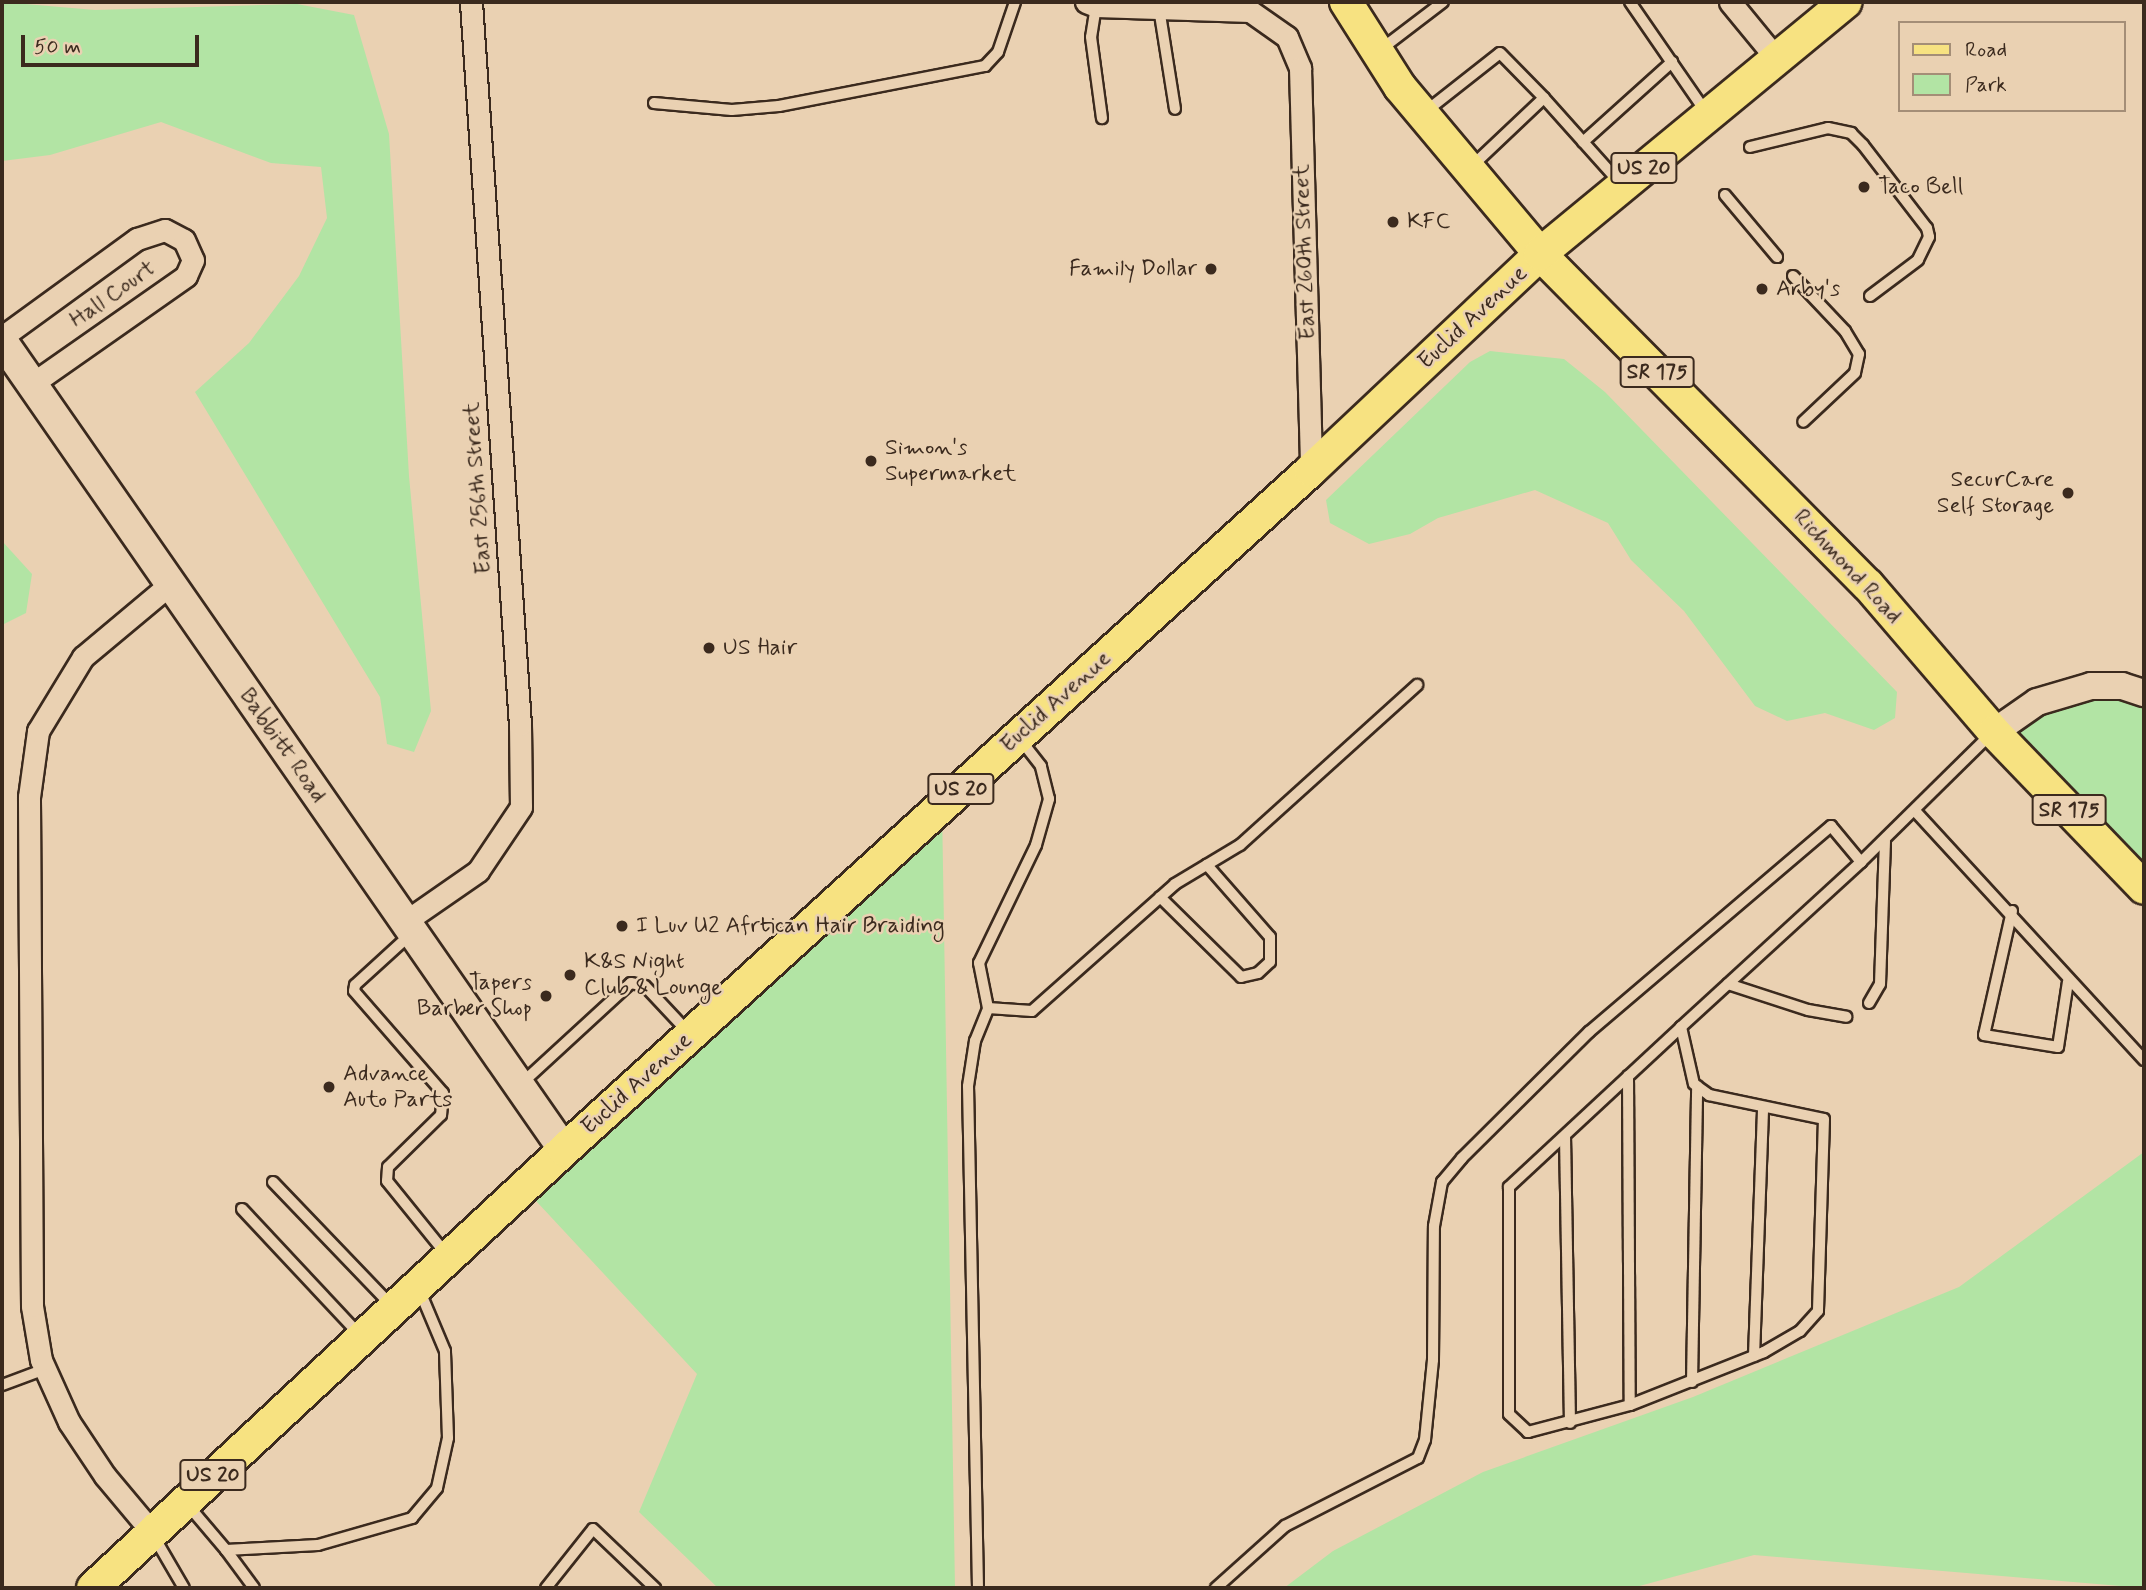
<!DOCTYPE html>
<style>
body{margin:0}
#map{position:relative;width:2146px;height:1590px;overflow:hidden;background:#ead1b2;font-family:Mynerve,sans-serif}
div>[style]{position:absolute}
.green>*{inset:0;background:#b2e4a4}
.roads{filter:drop-shadow(2px 0 #3b2a1e) drop-shadow(-2px 0 #3b2a1e) drop-shadow(0 2px #3b2a1e) drop-shadow(0 -2px #3b2a1e)}
.service>*{height:10px;margin:-5px;padding:0 5px;transform-origin:5px;border-radius:5px;background:#ead1b2}
.minor>*{height:21px;margin:-10.5px;padding:0 10.5px;transform-origin:10.5px;border-radius:10.5px;background:#ead1b2}
.tertiary>*{height:26px;margin:-13px;padding:0 13px;transform-origin:13px;border-radius:13px;background:#ead1b2}
.secondary>*{height:30px;margin:-15px;padding:0 15px;transform-origin:15px;border-radius:15px;background:#ead1b2}
.primary>*{height:32px;margin:-16px;padding:0 16px;transform-origin:16px;border-radius:16px;background:#f7e281}
.dots>*{width:19px;height:19px;translate:-50% -50%;box-sizing:border-box;border:4px solid #ead1b2;border-radius:50%}
span{translate:-50% -50%;white-space:nowrap;text-align:center;line-height:1.15;-webkit-text-stroke:5px #ead1b2;paint-order:stroke}
.shield-label span{padding:2px 5px;background:#ead1b2;border:2px solid;border-radius:5px;-webkit-text-stroke-width:0}
.shield-label{font-size:21px;color:#3b2a1e;font-weight:700}
.poi-label{font-size:23px;color:#3b2a1e}
.left{translate:0 -50%;text-align:left}
.right{translate:-100% -50%;text-align:right}
.street-label{font-size:23px;color:#3b2a1e}
.frame{position:absolute;inset:0;border:4px solid #3b2a1e;pointer-events:none}
.legend{position:absolute;left:1898px;top:21px;width:228px;height:91px;box-sizing:border-box;background:#ead1b2;border:2px solid #a48e77;margin:0;padding:9px 12px;list-style:none;font-size:21px;color:#3b2a1e}
.legend li{display:flex;align-items:center;gap:14px;height:35px}
.legend b{width:35px;border:2px solid #a48e77}
.scale{position:absolute;left:21px;top:35px;width:178px;height:32px;box-sizing:border-box;border:4px solid #3b2a1e;border-top:0;padding-left:9px;font-size:21px;line-height:24px;white-space:nowrap;color:#3b2a1e;-webkit-text-stroke:5px #ead1b2;paint-order:stroke}
</style>
<div id="map">
<div class="green">
<div style="clip-path:polygon(2px 2px,95px 10px,297px 4px,354px 15px,389px 134px,409px 476px,431px 711px,414px 752px,387px 744px,380px 697px,195px 392px,249px 343px,299px 276px,327px 218px,321px 167px,271px 163px,161px 122px,50px 155px,2px 161px)"></div>
<div style="clip-path:polygon(1490px 351px,1564px 359px,1605px 392px,1897px 692px,1895px 718px,1874px 730px,1825px 713px,1787px 721px,1755px 706px,1684px 611px,1631px 560px,1608px 523px,1535px 490px,1438px 518px,1410px 534px,1369px 544px,1330px 523px,1326px 500px,1470px 362px)"></div>
<div style="clip-path:polygon(2px 541px,32px 574px,26px 613px,2px 625px)"></div>
<div style="clip-path:polygon(2144px 693px,2144px 888px,1994px 732px,2037px 702px)"></div>
<div style="clip-path:polygon(942px 807px,955px 1588px,718px 1588px,639px 1512px,697px 1374px,524px 1188px)"></div>
<div style="clip-path:polygon(2144px 1152px,2144px 1588px,1754px 1555px,1632px 1588px,1284px 1588px,1333px 1551px,1483px 1472px,1693px 1397px,1959px 1287px)"></div>
</div>
<div class="roads">
<div class="service">
<div style="left:1630px;top:2px;width:134px;rotate:55.4deg"></div>
<div style="left:1096px;top:6px;width:31px;rotate:99deg"></div>
<div style="left:1091px;top:37px;width:82px;rotate:82.3deg"></div>
<div style="left:1159px;top:8px;width:102px;rotate:81deg"></div>
<div style="left:1380px;top:50px;width:79px;rotate:-37.3deg"></div>
<div style="left:654px;top:103px;width:78px;rotate:5.1deg"></div>
<div style="left:732px;top:110px;width:47px;rotate:-4.9deg"></div>
<div style="left:779px;top:106px;width:210px;rotate:-11deg"></div>
<div style="left:985px;top:66px;width:19px;rotate:-47deg"></div>
<div style="left:998px;top:52px;width:53px;rotate:-71.2deg"></div>
<div style="left:1425px;top:112px;width:95px;rotate:-38.2deg"></div>
<div style="left:1500px;top:53px;width:63px;rotate:45.6deg"></div>
<div style="left:1583px;top:142px;width:120px;rotate:-42deg"></div>
<div style="left:1750px;top:147px;width:80px;rotate:-13.7deg"></div>
<div style="left:1828px;top:128px;width:24px;rotate:12deg"></div>
<div style="left:1851px;top:133px;width:17px;rotate:45deg"></div>
<div style="left:1863px;top:145px;width:105px;rotate:52.4deg"></div>
<div style="left:1927px;top:228px;width:9px;rotate:77deg"></div>
<div style="left:1929px;top:237px;width:25px;rotate:116deg"></div>
<div style="left:1918px;top:260px;width:60px;rotate:143.1deg"></div>
<div style="left:1472px;top:166px;width:99px;rotate:-43.4deg"></div>
<div style="left:1544px;top:98px;width:115px;rotate:48.2deg"></div>
<div style="left:1725px;top:195px;width:81px;rotate:50deg"></div>
<div style="left:1793px;top:276px;width:76px;rotate:46.6deg"></div>
<div style="left:1845px;top:331px;width:27px;rotate:59deg"></div>
<div style="left:1859px;top:354px;width:19px;rotate:102deg"></div>
<div style="left:1855px;top:373px;width:71px;rotate:136.7deg"></div>
<div style="left:1916px;top:812px;width:337px;rotate:47.4deg"></div>
<div style="left:1160px;top:897px;width:114px;rotate:44.6deg"></div>
<div style="left:1241px;top:977px;width:17px;rotate:-13deg"></div>
<div style="left:1258px;top:973px;width:16px;rotate:-43deg"></div>
<div style="left:1270px;top:962px;width:25px;rotate:-90deg"></div>
<div style="left:1270px;top:937px;width:96px;rotate:-131.2deg"></div>
<div style="left:2012px;top:911px;width:127px;rotate:102.7deg"></div>
<div style="left:1984px;top:1035px;width:75px;rotate:9.2deg"></div>
<div style="left:2058px;top:1047px;width:66px;rotate:-81.3deg"></div>
<div style="left:412px;top:933px;width:77px;rotate:137.6deg"></div>
<div style="left:355px;top:985px;width:6px;rotate:99deg"></div>
<div style="left:354px;top:991px;width:135px;rotate:48.9deg"></div>
<div style="left:443px;top:1093px;width:22px;rotate:95deg"></div>
<div style="left:441px;top:1115px;width:74px;rotate:135.5deg"></div>
<div style="left:388px;top:1167px;width:14px;rotate:94deg"></div>
<div style="left:387px;top:1181px;width:95px;rotate:51deg"></div>
<div style="left:1728px;top:984px;width:84px;rotate:18deg"></div>
<div style="left:1808px;top:1010px;width:39px;rotate:10deg"></div>
<div style="left:1869px;top:1003px;width:22px;rotate:-60deg"></div>
<div style="left:1880px;top:984px;width:143px;rotate:-88deg"></div>
<div style="left:988px;top:1008px;width:44px;rotate:3.9deg"></div>
<div style="left:1032px;top:1011px;width:191px;rotate:-41.6deg"></div>
<div style="left:1175px;top:884px;width:76px;rotate:-31deg"></div>
<div style="left:1240px;top:845px;width:239px;rotate:-42.1deg"></div>
<div style="left:1681px;top:1027px;width:58px;rotate:77.2deg"></div>
<div style="left:1694px;top:1084px;width:19px;rotate:36deg"></div>
<div style="left:1709px;top:1095px;width:117px;rotate:11.8deg"></div>
<div style="left:1824px;top:1119px;width:192px;rotate:91.8deg"></div>
<div style="left:1818px;top:1311px;width:27px;rotate:132deg"></div>
<div style="left:1800px;top:1331px;width:42px;rotate:149.7deg"></div>
<div style="left:1764px;top:1352px;width:144px;rotate:158.4deg"></div>
<div style="left:1630px;top:1405px;width:106px;rotate:165.2deg"></div>
<div style="left:1528px;top:1432px;width:26px;rotate:-137deg"></div>
<div style="left:1509px;top:1414px;width:227px;rotate:-90deg"></div>
<div style="left:1509px;top:1187px;width:235px;rotate:-42.9deg"></div>
<div style="left:1681px;top:1027px;width:244px;rotate:-42.5deg"></div>
<div style="left:1628px;top:1076px;width:329px;rotate:89.7deg"></div>
<div style="left:521px;top:1084px;width:149px;rotate:-42.6deg"></div>
<div style="left:631px;top:983px;width:14px;rotate:12deg"></div>
<div style="left:645px;top:986px;width:63px;rotate:46.9deg"></div>
<div style="left:1565px;top:1136px;width:287px;rotate:89deg"></div>
<div style="left:273px;top:1182px;width:172px;rotate:46.2deg"></div>
<div style="left:242px;top:1209px;width:173px;rotate:46.9deg"></div>
<div style="left:1754px;top:1356px;width:248px;rotate:-87.9deg"></div>
<div style="left:1692px;top:1382px;width:296px;rotate:-89deg"></div>
<div style="left:2px;top:1385px;width:46px;rotate:-20.4deg"></div>
<div style="left:187px;top:1504px;width:60px;rotate:49.7deg"></div>
<div style="left:226px;top:1550px;width:92px;rotate:-3.1deg"></div>
<div style="left:318px;top:1545px;width:98px;rotate:-16deg"></div>
<div style="left:412px;top:1518px;width:39px;rotate:-50deg"></div>
<div style="left:437px;top:1488px;width:51px;rotate:-77.6deg"></div>
<div style="left:448px;top:1438px;width:87px;rotate:-92deg"></div>
<div style="left:445px;top:1351px;width:67px;rotate:-112.8deg"></div>
<div style="left:153px;top:1535px;width:61px;rotate:59.7deg"></div>
<div style="left:226px;top:1550px;width:47px;rotate:53.6deg"></div>
<div style="left:546px;top:1588px;width:75px;rotate:-51.5deg"></div>
<div style="left:593px;top:1529px;width:86px;rotate:43.6deg"></div>
<div style="left:978px;top:1588px;width:502px;rotate:-91.14deg"></div>
<div style="left:968px;top:1086px;width:46px;rotate:-81.2deg"></div>
<div style="left:975px;top:1041px;width:35px;rotate:-68deg"></div>
<div style="left:988px;top:1008px;width:46px;rotate:-101.3deg"></div>
<div style="left:979px;top:963px;width:131px;rotate:-64.2deg"></div>
<div style="left:1036px;top:845px;width:48px;rotate:-74.2deg"></div>
<div style="left:1049px;top:799px;width:34px;rotate:-104deg"></div>
<div style="left:1041px;top:766px;width:34px;rotate:-128deg"></div>
<div style="left:1216px;top:1588px;width:93px;rotate:-41.9deg"></div>
<div style="left:1285px;top:1526px;width:149px;rotate:-27.1deg"></div>
<div style="left:1418px;top:1458px;width:19px;rotate:-69deg"></div>
<div style="left:1425px;top:1440px;width:80px;rotate:-84.3deg"></div>
<div style="left:1433px;top:1360px;width:134px;rotate:-89.6deg"></div>
<div style="left:1434px;top:1226px;width:45px;rotate:-79.7deg"></div>
<div style="left:1442px;top:1182px;width:31px;rotate:-50deg"></div>
<div style="left:1462px;top:1158px;width:179px;rotate:-44.8deg"></div>
<div style="left:1589px;top:1032px;width:318px;rotate:-40.4deg"></div>
<div style="left:1831px;top:826px;width:47px;rotate:50.2deg"></div>
<div style="left:1861px;top:862px;width:182px;rotate:-44.6deg"></div>
</div>
<div class="minor">
<div style="left:1086px;top:2px;width:11px;rotate:22deg"></div>
<div style="left:1096px;top:6px;width:154px;rotate:1.9deg"></div>
<div style="left:1250px;top:11px;width:45px;rotate:35.1deg"></div>
<div style="left:1287px;top:37px;width:34px;rotate:67deg"></div>
<div style="left:1300px;top:68px;width:402px;rotate:88.4deg"></div>
<div style="left:1730px;top:2px;width:72px;rotate:50.6deg"></div>
<div style="left:2px;top:337px;width:167px;rotate:-36deg"></div>
<div style="left:137px;top:239px;width:29px;rotate:-18deg"></div>
<div style="left:165px;top:230px;width:21px;rotate:28deg"></div>
<div style="left:184px;top:240px;width:22px;rotate:66deg"></div>
<div style="left:193px;top:260px;width:17px;rotate:114deg"></div>
<div style="left:186px;top:276px;width:188px;rotate:145deg"></div>
<div style="left:406px;top:921px;width:88px;rotate:-34.8deg"></div>
<div style="left:478px;top:871px;width:77px;rotate:-56.1deg"></div>
<div style="left:521px;top:807px;width:82px;rotate:-90.7deg"></div>
<div style="left:520px;top:725px;width:725px;rotate:-93.88deg"></div>
<div style="left:152px;top:1532px;width:73px;rotate:-130deg"></div>
<div style="left:105px;top:1476px;width:65px;rotate:-123.7deg"></div>
<div style="left:69px;top:1422px;width:68px;rotate:-114.3deg"></div>
<div style="left:41px;top:1360px;width:55px;rotate:-99.5deg"></div>
<div style="left:32px;top:1306px;width:509px;rotate:-90.34deg"></div>
<div style="left:29px;top:797px;width:67px;rotate:-82.2deg"></div>
<div style="left:38px;top:731px;width:87px;rotate:-58.7deg"></div>
<div style="left:83px;top:657px;width:112px;rotate:-39.9deg"></div>
</div>
<div class="tertiary">
<div style="left:1994px;top:732px;width:52px;rotate:-34.9deg"></div>
<div style="left:2037px;top:702px;width:56px;rotate:-16.5deg"></div>
<div style="left:2091px;top:686px;width:31px"></div>
<div style="left:2122px;top:686px;width:23px;rotate:18deg"></div>
</div>
<div class="secondary">
<div style="left:2px;top:341px;width:985px;rotate:55.21deg"></div>
</div>
<div class="primary">
<div style="left:1346px;top:2px;width:101px;rotate:57.6deg"></div>
<div style="left:1400px;top:87px;width:218px;rotate:50deg"></div>
<div style="left:1540px;top:254px;width:466px;rotate:45.3deg"></div>
<div style="left:1868px;top:585px;width:194px;rotate:49.4deg"></div>
<div style="left:1994px;top:732px;width:216px;rotate:46.1deg"></div>
<div style="left:93px;top:1588px;width:643px;rotate:-42.92deg"></div>
<div style="left:564px;top:1150px;width:1010px;rotate:-42.31deg"></div>
<div style="left:1311px;top:470px;width:315px;rotate:-43.3deg"></div>
<div style="left:1540px;top:254px;width:396px;rotate:-39.5deg"></div>
</div>
</div>
<div class="dots">
<div style="left:1864px;top:187px;background:#3b2a1e"></div>
<div style="left:1393px;top:222px;background:#3b2a1e"></div>
<div style="left:1211px;top:269px;background:#3b2a1e"></div>
<div style="left:1762px;top:289px;background:#3b2a1e"></div>
<div style="left:871px;top:461px;background:#3b2a1e"></div>
<div style="left:2068px;top:493px;background:#3b2a1e"></div>
<div style="left:709px;top:648px;background:#3b2a1e"></div>
<div style="left:622px;top:926px;background:#3b2a1e"></div>
<div style="left:570px;top:975px;background:#3b2a1e"></div>
<div style="left:546px;top:996px;background:#3b2a1e"></div>
<div style="left:329px;top:1087px;background:#3b2a1e"></div>
</div>
<div class="shield-label">
<span style="left:1644px;top:168px">US 20</span>
<span style="left:1657px;top:372px">SR 175</span>
<span style="left:961px;top:789px">US 20</span>
<span style="left:2069px;top:810px">SR 175</span>
<span style="left:213px;top:1475px">US 20</span>
</div>
<div class="poi-label">
<span class="left" style="left:1878px;top:187px">Taco Bell</span>
<span class="left" style="left:1407px;top:222px">KFC</span>
<span class="right" style="left:1197px;top:269px">Family Dollar</span>
<span class="left" style="left:1776px;top:289px">Arby's</span>
<span class="left" style="left:885px;top:461px">Simon's<br>Supermarket</span>
<span class="right" style="left:2054px;top:493px">SecurCare<br>Self Storage</span>
<span class="left" style="left:723px;top:648px">US Hair</span>
<span class="left" style="left:636px;top:926px">I Luv U2 Afrtican Hair Braiding</span>
<span class="left" style="left:584px;top:975px">K&amp;S Night<br>Club &amp; Lounge</span>
<span class="right" style="left:532px;top:996px">Tapers<br>Barber Shop</span>
<span class="left" style="left:343px;top:1087px">Advance<br>Auto Parts</span>
</div>
<div class="street-label">
<span style="left:1305px;top:252px;rotate:-92deg">East 260th Street</span>
<span style="left:113px;top:295px;rotate:-35deg">Hall Court</span>
<span style="left:1473px;top:318px;rotate:-43deg">Euclid Avenue</span>
<span style="left:478px;top:488px;rotate:-94deg">East 256th Street</span>
<span style="left:1847px;top:567px;rotate:47deg">Richmond Road</span>
<span style="left:1056px;top:702px;rotate:-42deg">Euclid Avenue</span>
<span style="left:282px;top:746px;rotate:55deg">Babbitt Road</span>
<span style="left:637px;top:1084px;rotate:-42deg">Euclid Avenue</span>
</div>
<div class="frame"></div>
<ul class="legend">
<li><b style="height:9px;background:#f7e281"></b>Road</li>
<li><b style="height:19px;background:#b2e4a4"></b>Park</li>
</ul>
<div class="scale">50 m</div>
</div>
